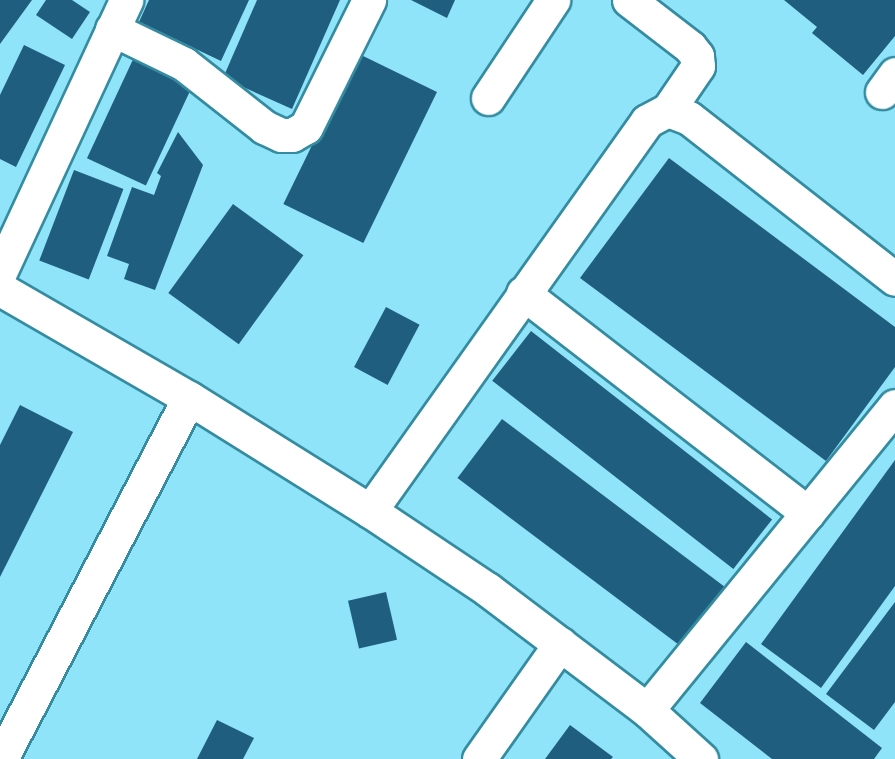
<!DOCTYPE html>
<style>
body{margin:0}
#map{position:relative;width:895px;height:759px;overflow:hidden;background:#90e4f9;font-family:Poppins,sans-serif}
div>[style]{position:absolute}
.building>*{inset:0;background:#205e7f;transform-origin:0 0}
.roads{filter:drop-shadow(2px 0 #358ca0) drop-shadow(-2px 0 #358ca0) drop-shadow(0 2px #358ca0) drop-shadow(0 -2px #358ca0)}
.minor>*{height:33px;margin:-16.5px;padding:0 16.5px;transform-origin:16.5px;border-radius:16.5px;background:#fff}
span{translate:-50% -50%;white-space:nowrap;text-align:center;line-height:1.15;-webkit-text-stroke:6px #b1eefe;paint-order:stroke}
</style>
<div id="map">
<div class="building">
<div style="clip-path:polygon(0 0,32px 0,0 44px)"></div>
<div style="clip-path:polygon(46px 0,72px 0,90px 12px,72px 39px,36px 15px)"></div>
<div style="clip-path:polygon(149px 0,249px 0,221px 61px,139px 22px)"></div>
<div style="clip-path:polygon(257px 0,340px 0,292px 109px,223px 78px)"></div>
<div style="clip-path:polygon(411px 0,455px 0,447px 18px)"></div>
<div style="clip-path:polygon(784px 0,895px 0,895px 36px,863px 75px,812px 33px,817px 27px)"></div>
<div style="clip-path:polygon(24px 45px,65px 65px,16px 167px,0 159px,0 95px)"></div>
<div style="left:136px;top:53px;width:65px;height:116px;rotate:25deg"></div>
<div style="left:357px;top:53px;width:89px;height:168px;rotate:26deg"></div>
<div style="clip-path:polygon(178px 132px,203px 165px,155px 290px,124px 279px,129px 264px,107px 256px,132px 187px,154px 195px,161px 176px,157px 173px)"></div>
<div style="clip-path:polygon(669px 158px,895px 327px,895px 367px,826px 461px,580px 278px)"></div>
<div style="left:74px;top:170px;width:53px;height:97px;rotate:21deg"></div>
<div style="left:233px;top:204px;width:87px;height:110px;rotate:36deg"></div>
<div style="left:386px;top:307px;width:38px;height:68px;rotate:28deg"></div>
<div style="left:531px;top:331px;width:306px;height:63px;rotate:38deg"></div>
<div style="clip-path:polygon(20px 405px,73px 432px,0 577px,0 445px)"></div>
<div style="left:502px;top:419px;width:280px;height:74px;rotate:37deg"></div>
<div style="clip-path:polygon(895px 460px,895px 586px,821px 688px,761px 644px)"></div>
<div style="left:386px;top:592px;width:49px;height:39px;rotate:77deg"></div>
<div style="clip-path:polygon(895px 602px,895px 702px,874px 730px,826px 694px)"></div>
<div style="clip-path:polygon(746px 642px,882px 748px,874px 759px,772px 759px,700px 703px)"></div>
<div style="clip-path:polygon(217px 720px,254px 738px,243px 759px,197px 759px)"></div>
<div style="clip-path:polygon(570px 725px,613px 757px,611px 759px,545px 759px)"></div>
</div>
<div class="roads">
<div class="minor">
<div style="left:112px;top:29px;width:80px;rotate:25.9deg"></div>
<div style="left:184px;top:64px;width:102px;rotate:38.2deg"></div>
<div style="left:264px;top:127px;width:19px;rotate:25deg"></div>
<div style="left:281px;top:135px;width:11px"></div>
<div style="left:292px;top:135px;width:16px;rotate:-30deg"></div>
<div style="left:306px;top:127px;width:142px;rotate:-63.6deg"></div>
<div style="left:882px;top:92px;width:22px;rotate:-54deg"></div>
<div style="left:488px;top:98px;width:118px;rotate:-56.4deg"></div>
<div style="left:668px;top:110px;width:22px;rotate:21deg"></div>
<div style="left:689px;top:118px;width:261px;rotate:38deg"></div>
<div style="left:0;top:272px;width:300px;rotate:-65.1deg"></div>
<div style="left:0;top:289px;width:218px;rotate:30deg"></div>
<div style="left:189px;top:398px;width:213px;rotate:32deg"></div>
<div style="left:370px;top:511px;width:141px;rotate:33.7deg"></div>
<div style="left:487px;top:589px;width:201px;rotate:37.1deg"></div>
<div style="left:647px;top:710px;width:73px;rotate:42.2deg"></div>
<div style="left:523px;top:293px;width:360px;rotate:37.7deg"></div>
<div style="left:370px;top:511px;width:478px;rotate:-54.6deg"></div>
<div style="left:647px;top:121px;width:24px;rotate:-28deg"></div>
<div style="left:668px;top:110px;width:53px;rotate:-55.7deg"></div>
<div style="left:698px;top:66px;width:10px;rotate:-96deg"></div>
<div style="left:697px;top:56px;width:11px;rotate:-128deg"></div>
<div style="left:690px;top:47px;width:77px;rotate:-142.4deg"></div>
<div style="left:647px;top:710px;width:392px;rotate:-50.8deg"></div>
<div style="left:1px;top:759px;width:407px;rotate:-62.5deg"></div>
<div style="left:479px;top:759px;width:141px;rotate:-54.8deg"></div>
</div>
</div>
</div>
